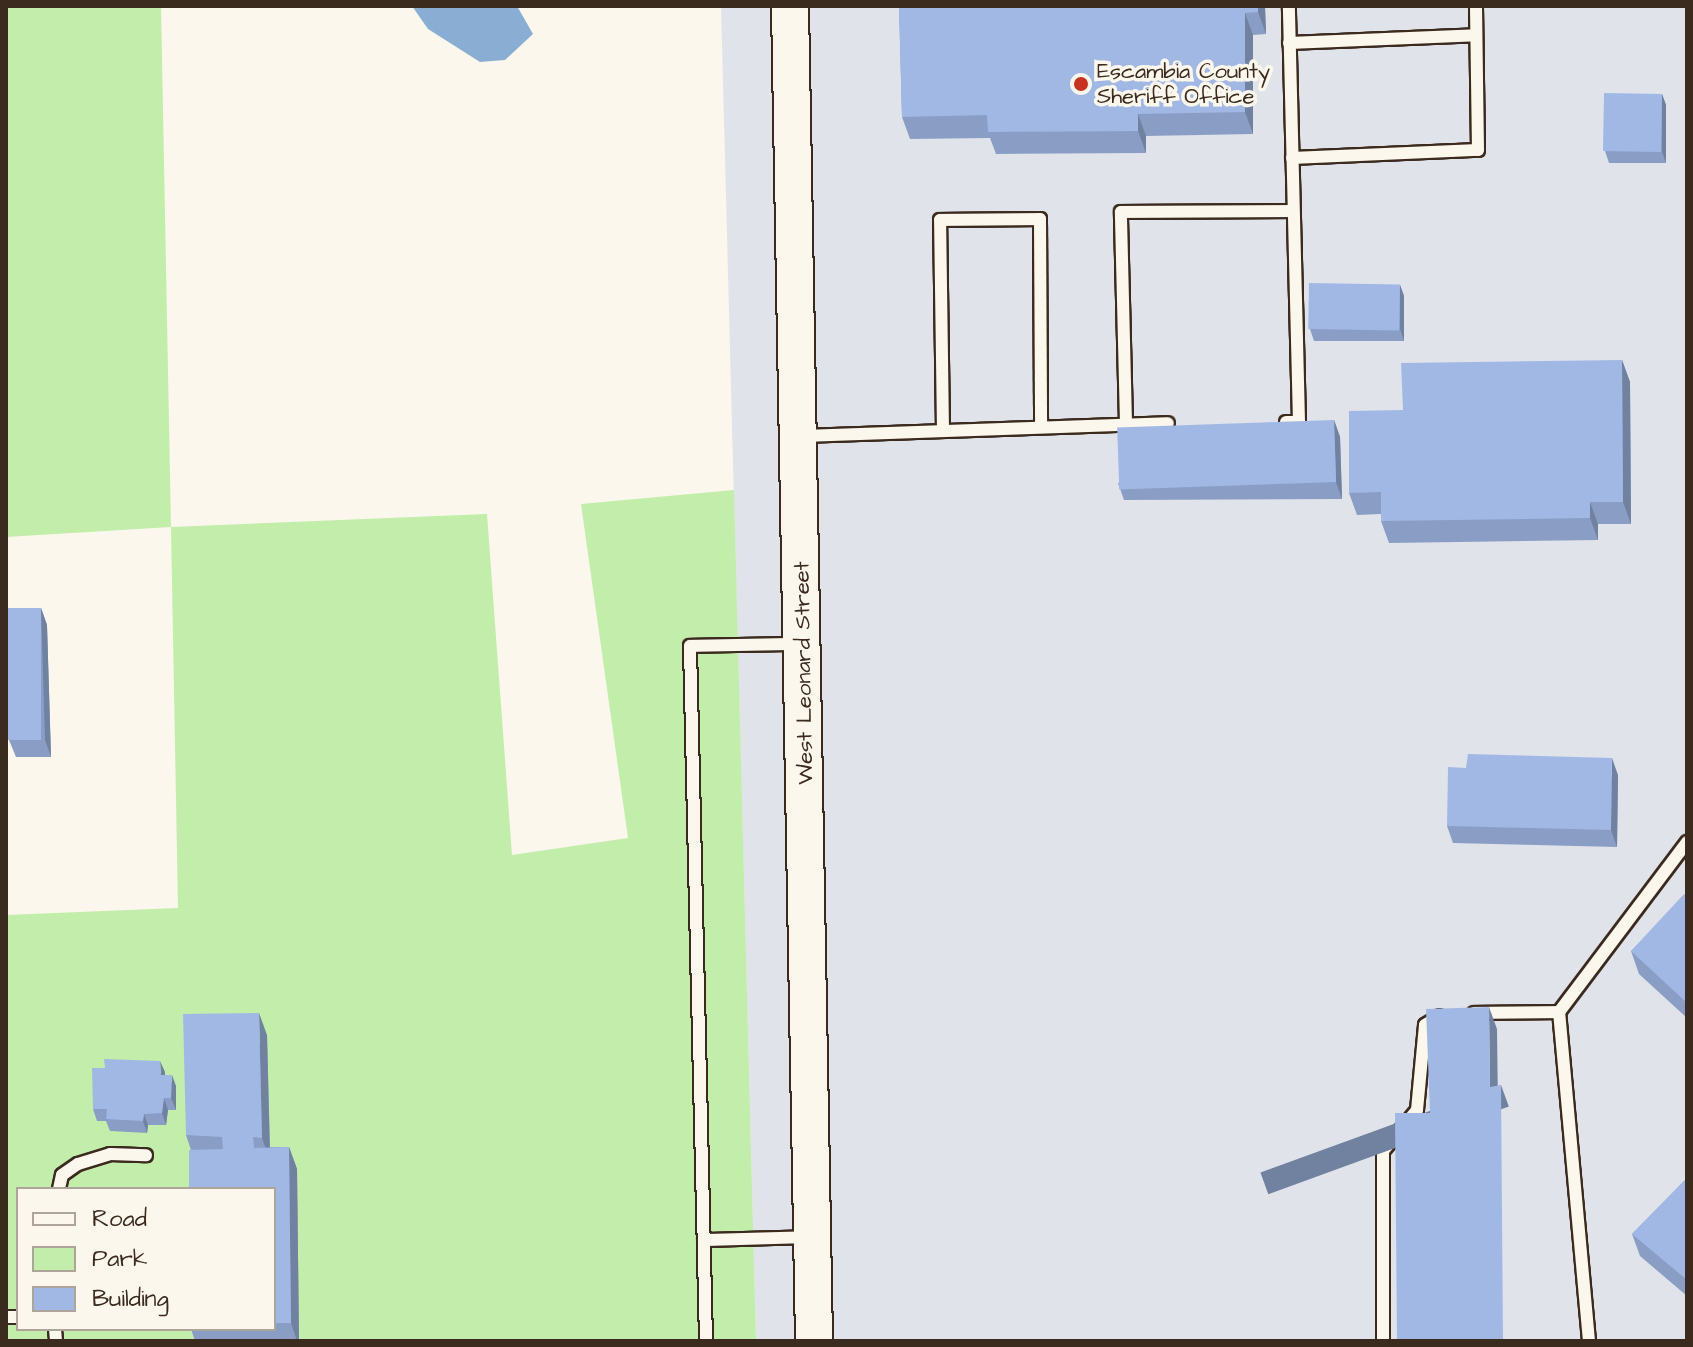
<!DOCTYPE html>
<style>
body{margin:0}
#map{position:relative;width:1693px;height:1347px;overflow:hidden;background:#fbf7ec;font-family:"Architects Daughter",sans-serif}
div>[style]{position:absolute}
.built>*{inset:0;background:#e0e4ea;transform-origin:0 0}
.green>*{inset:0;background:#c2edaa}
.water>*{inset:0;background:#8aaed3}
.roads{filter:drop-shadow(2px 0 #3b2a1e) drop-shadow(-2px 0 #3b2a1e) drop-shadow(0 2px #3b2a1e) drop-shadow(0 -2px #3b2a1e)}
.lane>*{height:12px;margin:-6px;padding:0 6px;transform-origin:6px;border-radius:6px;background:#fbf7ec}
.secondary>*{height:36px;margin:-18px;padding:0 18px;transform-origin:18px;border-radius:18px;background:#fbf7ec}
.wall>*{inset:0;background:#8a9ec5}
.shaded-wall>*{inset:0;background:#7181a0;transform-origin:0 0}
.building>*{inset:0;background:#a1b8e5;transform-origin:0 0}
.dots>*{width:22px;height:22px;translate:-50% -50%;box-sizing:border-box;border:4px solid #fbf7ec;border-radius:50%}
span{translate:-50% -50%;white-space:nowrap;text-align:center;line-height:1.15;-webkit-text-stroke:7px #fbf7ec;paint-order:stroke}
.poi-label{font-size:22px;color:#3b2a1e}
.left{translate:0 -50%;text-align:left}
.street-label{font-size:22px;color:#3b2a1e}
.frame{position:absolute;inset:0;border:8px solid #3b2a1e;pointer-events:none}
.legend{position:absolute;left:16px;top:1187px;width:260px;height:144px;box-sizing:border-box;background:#fbf7ec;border:2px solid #aea59a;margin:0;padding:10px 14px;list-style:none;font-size:24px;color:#3b2a1e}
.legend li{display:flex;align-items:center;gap:16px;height:40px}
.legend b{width:40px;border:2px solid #aea59a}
</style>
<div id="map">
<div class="built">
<div style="clip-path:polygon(721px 6px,771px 6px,774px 42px,795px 1341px,756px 1341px)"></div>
<div style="left:808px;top:6px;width:879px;height:1335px"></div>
</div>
<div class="green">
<div style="clip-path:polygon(evenodd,6px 6px,161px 6px,171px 527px,487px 514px,512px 855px,628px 838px,581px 504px,734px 490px,756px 1341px,6px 1341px,6px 915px,178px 908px,171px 527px,6px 537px,6px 6px,18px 1189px,274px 1189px,274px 1329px,18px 1329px,18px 1189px)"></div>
</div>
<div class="water">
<div style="clip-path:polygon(412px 6px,517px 6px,533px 34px,505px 60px,480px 62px,428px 29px)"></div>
</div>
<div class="roads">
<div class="lane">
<div style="left:1289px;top:43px;width:187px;rotate:-2.4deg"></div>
<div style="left:1292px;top:158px;width:186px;rotate:-2.5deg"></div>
<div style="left:1478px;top:150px;width:144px;rotate:-90.8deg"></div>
<div style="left:1286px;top:422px;width:13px"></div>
<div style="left:1299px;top:422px;width:416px;rotate:-91.4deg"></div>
<div style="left:1126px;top:423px;width:211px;rotate:-91.4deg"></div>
<div style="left:1121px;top:212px;width:172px;rotate:-0.3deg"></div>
<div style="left:943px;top:430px;width:210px;rotate:-90.8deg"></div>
<div style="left:940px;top:220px;width:100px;rotate:-0.6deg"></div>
<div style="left:1040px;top:219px;width:206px;rotate:89.7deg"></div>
<div style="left:802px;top:436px;width:366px;rotate:-2deg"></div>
<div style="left:1474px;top:1013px;width:85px;rotate:-0.7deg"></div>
<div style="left:59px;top:1189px;width:14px;rotate:-78deg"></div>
<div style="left:62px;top:1175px;width:19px;rotate:-35deg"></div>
<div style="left:78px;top:1164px;width:34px;rotate:-17deg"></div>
<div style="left:110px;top:1154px;width:36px;rotate:2deg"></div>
<div style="left:704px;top:1240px;width:106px;rotate:-1.6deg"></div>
<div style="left:6px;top:1317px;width:12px"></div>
<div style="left:55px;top:1329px;width:12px;rotate:85deg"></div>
<div style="left:706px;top:1341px;width:695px;rotate:-91.32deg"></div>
<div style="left:690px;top:646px;width:107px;rotate:-1.1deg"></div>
<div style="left:1383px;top:1341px;width:190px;rotate:-90deg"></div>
<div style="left:1383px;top:1151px;width:53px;rotate:-50.3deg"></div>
<div style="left:1417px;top:1110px;width:85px;rotate:-84.6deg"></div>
<div style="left:1425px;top:1025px;width:17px;rotate:-31deg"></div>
<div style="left:1589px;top:1341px;width:330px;rotate:-95.2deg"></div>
<div style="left:1559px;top:1012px;width:213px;rotate:-53deg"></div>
</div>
<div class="secondary">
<div style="left:790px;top:6px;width:1335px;rotate:88.97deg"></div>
</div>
</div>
<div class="wall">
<div style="clip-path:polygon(899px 6px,1265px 6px,1266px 34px,1253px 35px,1253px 134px,1146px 136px,1146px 153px,996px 154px,990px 138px,910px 139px,902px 117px)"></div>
<div style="clip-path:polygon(1662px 94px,1666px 105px,1666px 163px,1609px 163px,1605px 151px)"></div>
<div style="clip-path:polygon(1400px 285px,1404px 296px,1404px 341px,1314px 341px,1310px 329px)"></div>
<div style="clip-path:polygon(1622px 360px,1630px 382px,1631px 524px,1598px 524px,1598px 540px,1389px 543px,1381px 521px,1381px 514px,1357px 515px,1349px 493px,1403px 410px)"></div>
<div style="clip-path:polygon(1334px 420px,1340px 437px,1342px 499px,1124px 500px,1118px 483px)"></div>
<div style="clip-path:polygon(41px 608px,47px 625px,51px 757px,16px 757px,9px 740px)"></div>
<div style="clip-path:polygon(1618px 775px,1617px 847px,1453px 843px,1447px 826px)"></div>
<div style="clip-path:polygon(1687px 897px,1687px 1018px,1639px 974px,1631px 951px)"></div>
<div style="clip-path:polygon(267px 1035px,270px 1147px,289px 1147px,297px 1169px,299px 1341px,195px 1341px,191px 1329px,274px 1329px,274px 1189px,191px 1150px,186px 1135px)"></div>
<div style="clip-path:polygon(165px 1072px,165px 1075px,176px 1086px,176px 1110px,168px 1110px,166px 1125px,148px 1125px,147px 1133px,110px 1131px,106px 1121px,97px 1121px,93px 1109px)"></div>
<div style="clip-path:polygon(1687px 1178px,1687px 1296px,1640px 1256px,1632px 1234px)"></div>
</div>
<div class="shaded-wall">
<div style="clip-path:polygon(1258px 6px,1265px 6px,1266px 34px,1258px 12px)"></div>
<div style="clip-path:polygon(1245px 13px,1253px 35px,1253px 134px,1245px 112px)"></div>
<div style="clip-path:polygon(1662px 94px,1666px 105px,1666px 163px,1662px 152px)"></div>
<div style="clip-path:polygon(1138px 114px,1146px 136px,1146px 153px,1138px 131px)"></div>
<div style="clip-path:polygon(1400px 285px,1404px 296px,1404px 341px,1400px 329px)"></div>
<div style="clip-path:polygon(1622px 360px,1630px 382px,1631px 524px,1623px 502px)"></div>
<div style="clip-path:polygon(1334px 420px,1340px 437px,1342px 499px,1336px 482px)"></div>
<div style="clip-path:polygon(1590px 502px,1598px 524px,1598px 540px,1590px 518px)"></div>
<div style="clip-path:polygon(41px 608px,47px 625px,51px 757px,45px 740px)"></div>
<div style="clip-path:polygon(1612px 758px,1618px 775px,1617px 847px,1611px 830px)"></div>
<div style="clip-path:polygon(1489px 1007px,1497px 1029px,1498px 1109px,1490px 1087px)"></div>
<div style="clip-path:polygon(259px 1013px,267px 1035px,270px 1160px,262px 1138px)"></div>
<div style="clip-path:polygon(160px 1061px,165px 1072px,165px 1087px,161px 1075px)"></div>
<div style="clip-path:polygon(172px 1075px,176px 1086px,176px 1110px,171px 1098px)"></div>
<div style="left:1501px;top:1085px;width:23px;height:256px;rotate:70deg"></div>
<div style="clip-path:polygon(164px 1098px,168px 1110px,166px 1125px,162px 1113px)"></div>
<div style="clip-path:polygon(144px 1114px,148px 1125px,147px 1133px,143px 1121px)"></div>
<div style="clip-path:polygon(289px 1147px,297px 1169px,299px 1341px,297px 1341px,291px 1323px)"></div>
</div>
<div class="building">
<div style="clip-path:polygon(899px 6px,1258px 6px,1258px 12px,1245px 13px,1245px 112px,1138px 114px,1138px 131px,988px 132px,987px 115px,902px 117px)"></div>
<div style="left:1604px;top:93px;width:58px;height:58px;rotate:1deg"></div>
<div style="left:1309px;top:283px;width:91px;height:46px;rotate:1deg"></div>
<div style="clip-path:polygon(1622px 360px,1623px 502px,1590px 502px,1590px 518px,1381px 521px,1381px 492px,1349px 493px,1349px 411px,1403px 410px,1401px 363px)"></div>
<div style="left:1334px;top:420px;width:62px;height:217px;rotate:88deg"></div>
<div style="left:6px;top:608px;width:35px;height:132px"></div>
<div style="clip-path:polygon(1468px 754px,1612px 758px,1611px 830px,1447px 826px,1448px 767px,1466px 768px)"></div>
<div style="clip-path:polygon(1684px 894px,1687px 897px,1687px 1003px,1631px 951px)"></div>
<div style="clip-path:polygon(1489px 1007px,1490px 1087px,1501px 1085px,1503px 1341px,1397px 1341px,1395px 1113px,1430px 1113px,1426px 1009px)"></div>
<div style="clip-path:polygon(259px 1013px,262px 1138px,253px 1137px,254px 1148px,289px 1147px,291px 1323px,274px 1323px,274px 1189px,189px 1189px,189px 1150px,223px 1149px,222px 1137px,186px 1135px,183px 1014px)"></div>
<div style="clip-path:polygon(104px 1059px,160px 1061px,161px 1075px,172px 1075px,171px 1098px,164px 1098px,162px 1113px,144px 1114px,143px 1121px,106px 1119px,107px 1109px,93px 1109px,92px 1068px,105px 1068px)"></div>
<div style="clip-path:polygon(1687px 1178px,1687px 1280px,1632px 1234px)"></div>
</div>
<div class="dots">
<div style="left:1081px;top:84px;background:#c8321e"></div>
</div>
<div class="poi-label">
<span class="left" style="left:1097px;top:84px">Escambia County<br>Sheriff Office</span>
</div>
<div class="street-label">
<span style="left:804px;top:673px;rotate:-91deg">West Leonard Street</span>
</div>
<div class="frame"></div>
<ul class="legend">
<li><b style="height:10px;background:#fbf7ec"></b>Road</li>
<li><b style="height:22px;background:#c2edaa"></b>Park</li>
<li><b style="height:22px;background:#a1b8e5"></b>Building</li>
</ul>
</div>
